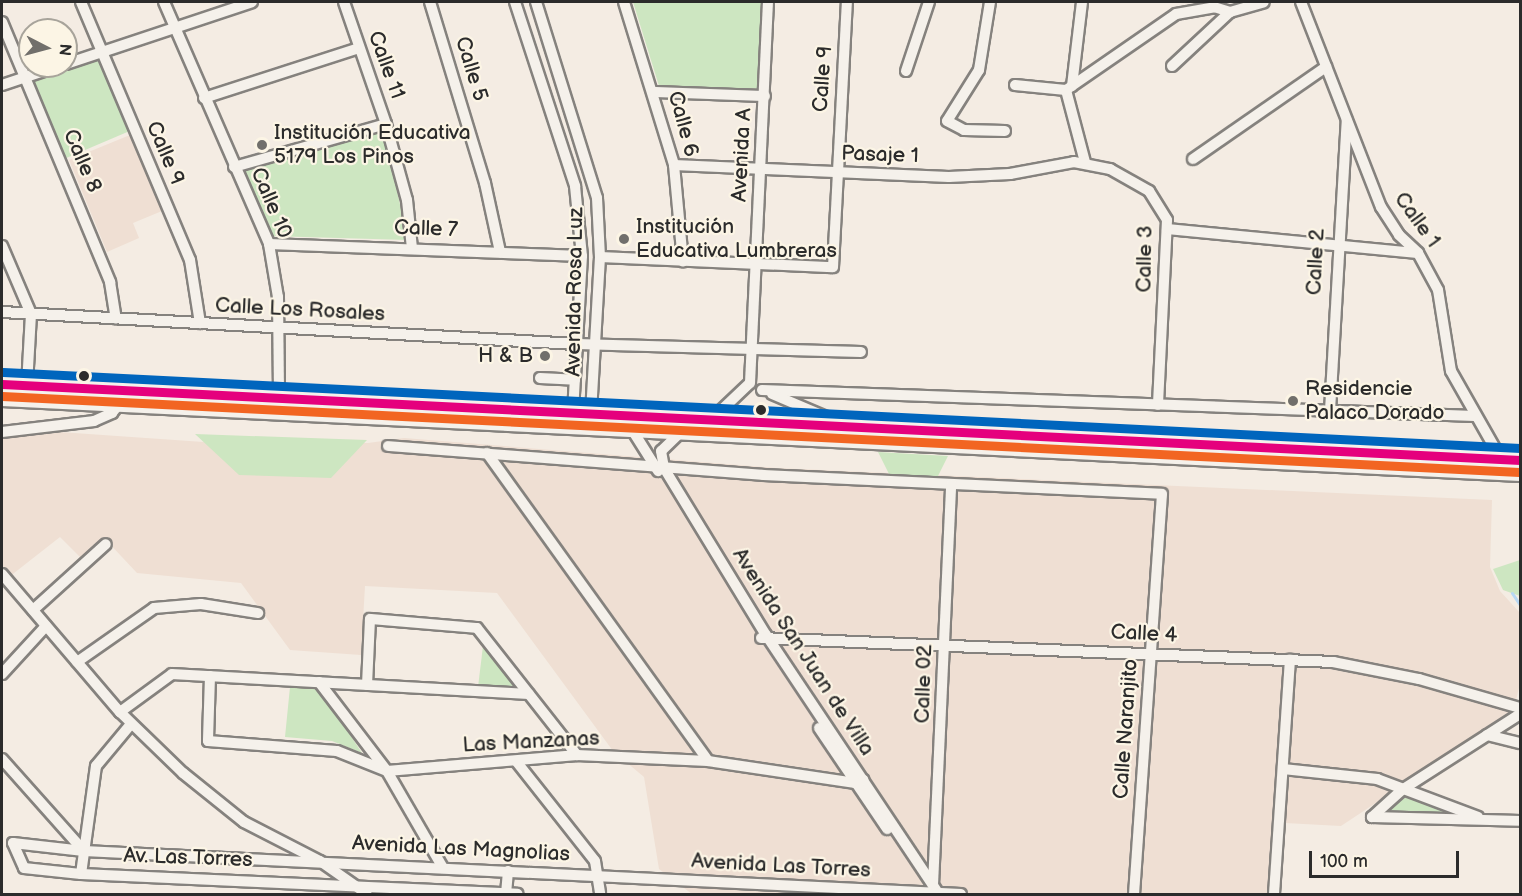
<!DOCTYPE html>
<meta charset="utf-8">
<style>
body{margin:0}
#map{position:relative;width:1522px;height:896px;overflow:hidden;background:#f4ece3;font-family:"Balsamiq Sans",sans-serif}
div>[style]{position:absolute}
.built>*{inset:0;background:#efdfd3}
.green>*{inset:0;background:#cde6c1;transform-origin:0 0}
.stream>*{height:3px;margin:-1.5px;padding:0 1.5px;transform-origin:1.5px;border-radius:1.5px;background:#b8d8f3}
.roads{filter:drop-shadow(2px 0 #85827e) drop-shadow(-2px 0 #85827e) drop-shadow(0 2px #85827e) drop-shadow(0 -2px #85827e)}
.minor>*{height:10px;margin:-5px;padding:0 5px;transform-origin:5px;border-radius:5px;background:#f5f1eb}
.highway>*{height:16px;margin:-8px;padding:0 8px;transform-origin:8px;border-radius:8px;background:#f5f1eb}
.bus-1>*{height:9px;margin:-4.5px;padding:0 4.5px;transform-origin:4.5px;border-radius:4.5px;background:#e5007d}
.bus-2>*{height:9px;margin:-4.5px;padding:0 4.5px;transform-origin:4.5px;border-radius:4.5px;background:#f26522}
.bus-3>*{height:9px;margin:-4.5px;padding:0 4.5px;transform-origin:4.5px;border-radius:4.5px;background:#0065bd}
.dots>*{width:16px;height:16px;translate:-50% -50%;box-sizing:border-box;border:3px solid #fcf5e5;border-radius:50%}
span{translate:-50% -50%;white-space:nowrap;text-align:center;line-height:1.15;-webkit-text-stroke:4.5px #fcf5e5;paint-order:stroke}
.street-label{font-size:21px;color:#2b2b2b}
.poi-label{font-size:21px;color:#2b2b2b}
.left{translate:0 -50%;text-align:left}
.right{translate:-100% -50%;text-align:right}
.frame{position:absolute;inset:0;border:3px solid #2b2b2b;pointer-events:none}
.north{position:absolute;left:18px;top:18px;width:60px;height:60px;box-sizing:border-box;background:#fcf5e5;border:2px solid #a8a49b;border-radius:50%;rotate:96deg;font-size:16px;font-weight:700;line-height:24px;text-align:center;color:#2b2b2b}
.north::after{content:'';display:block;margin:auto;width:21px;height:27px;background:#716f6b;clip-path:polygon(50% 0,100% 100%,50% 72%,0 100%)}
.scale{position:absolute;left:1309px;top:851px;width:150px;height:27px;box-sizing:border-box;border:3px solid #2b2b2b;border-top:0;padding-left:8px;font-size:18px;line-height:21px;white-space:nowrap;color:#2b2b2b;-webkit-text-stroke:4px #fcf5e5;paint-order:stroke}
</style>
<div id="map">
<div class="built">
<div style="clip-path:polygon(130px 135px,162px 211px,133px 223px,139px 238px,107px 252px,69px 160px)"></div>
<div style="clip-path:polygon(2px 428px,218px 443px,368px 443px,404px 438px,776px 468px,1492px 500px,1490px 567px,1500px 591px,1520px 613px,1520px 684px,1513px 712px,1341px 826px,1285px 823px,1280px 894px,692px 894px,659px 869px,644px 777px,613px 751px,497px 593px,365px 586px,361px 655px,290px 650px,241px 583px,137px 573px,106px 540px,81px 558px,60px 537px,9px 577px,2px 569px)"></div>
</div>
<div class="green">
<div style="clip-path:polygon(633px 2px,762px 2px,761px 89px,659px 86px)"></div>
<div style="left:101px;top:52px;width:84px;height:81px;rotate:67deg"></div>
<div style="clip-path:polygon(383px 128px,408px 240px,269px 236px,243px 169px)"></div>
<div style="clip-path:polygon(195px 434px,367px 440px,331px 478px,239px 475px)"></div>
<div style="clip-path:polygon(878px 452px,948px 456px,936px 480px,891px 478px)"></div>
<div style="clip-path:polygon(1520px 560px,1520px 596px,1503px 590px,1493px 569px)"></div>
<div style="clip-path:polygon(483px 646px,518px 690px,478px 687px)"></div>
<div style="clip-path:polygon(290px 687px,320px 689px,362px 753px,332px 741px,285px 737px)"></div>
<div style="clip-path:polygon(1403px 796px,1466px 816px,1376px 814px)"></div>
</div>
<div class="stream">
<div style="left:1512px;top:593px;width:14px;rotate:56deg"></div>
</div>
<div class="roads">
<div class="minor">
<div style="left:81px;top:2px;width:280px;rotate:67.1deg"></div>
<div style="left:190px;top:260px;width:64px;rotate:81deg"></div>
<div style="left:164px;top:2px;width:264px;rotate:66.5deg"></div>
<div style="left:269px;top:244px;width:54px;rotate:80.4deg"></div>
<div style="left:278px;top:297px;width:101px;rotate:89.4deg"></div>
<div style="left:344px;top:2px;width:129px;rotate:71deg"></div>
<div style="left:386px;top:124px;width:79px;rotate:74.6deg"></div>
<div style="left:407px;top:200px;width:48px;rotate:84.1deg"></div>
<div style="left:430px;top:2px;width:189px;rotate:73.1deg"></div>
<div style="left:485px;top:183px;width:71px;rotate:77.7deg"></div>
<div style="left:515px;top:2px;width:194px;rotate:71.9deg"></div>
<div style="left:575px;top:186px;width:70px;rotate:84.3deg"></div>
<div style="left:582px;top:256px;width:156px;rotate:93.3deg"></div>
<div style="left:536px;top:2px;width:205px;rotate:72.7deg"></div>
<div style="left:597px;top:198px;width:59px;rotate:87.1deg"></div>
<div style="left:600px;top:257px;width:156px;rotate:93.3deg"></div>
<div style="left:624px;top:2px;width:170px;rotate:72.9deg"></div>
<div style="left:674px;top:165px;width:97px;rotate:84.7deg"></div>
<div style="left:990px;top:2px;width:69px;rotate:99.2deg"></div>
<div style="left:979px;top:70px;width:60px;rotate:122.1deg"></div>
<div style="left:947px;top:121px;width:19px;rotate:28deg"></div>
<div style="left:964px;top:130px;width:41px;rotate:1.4deg"></div>
<div style="left:1301px;top:2px;width:220px;rotate:68.7deg"></div>
<div style="left:1381px;top:207px;width:33px;rotate:57deg"></div>
<div style="left:1399px;top:235px;width:26px;rotate:43deg"></div>
<div style="left:1418px;top:253px;width:42px;rotate:61.6deg"></div>
<div style="left:1438px;top:290px;width:82px;rotate:80.9deg"></div>
<div style="left:1451px;top:371px;width:101px;rotate:60.4deg"></div>
<div style="left:2px;top:22px;width:282px;rotate:67.4deg"></div>
<div style="left:110px;top:282px;width:37px;rotate:81deg"></div>
<div style="left:66px;top:64px;width:196px;rotate:-18.4deg"></div>
<div style="left:1172px;top:66px;width:79px;rotate:-43deg"></div>
<div style="left:1230px;top:12px;width:35px;rotate:-16deg"></div>
<div style="left:906px;top:71px;width:73px;rotate:-71.6deg"></div>
<div style="left:2px;top:85px;width:60px;rotate:-18.4deg"></div>
<div style="left:1015px;top:85px;width:51px;rotate:5.6deg"></div>
<div style="left:1072px;top:86px;width:85px;rotate:-83.2deg"></div>
<div style="left:654px;top:92px;width:111px;rotate:2.1deg"></div>
<div style="left:204px;top:98px;width:163px;rotate:-17.9deg"></div>
<div style="left:1193px;top:159px;width:162px;rotate:-34.7deg"></div>
<div style="left:1085px;top:162px;width:74px;rotate:-104.8deg"></div>
<div style="left:1066px;top:90px;width:134px;rotate:-34.6deg"></div>
<div style="left:1176px;top:14px;width:39px;rotate:-10deg"></div>
<div style="left:1214px;top:7px;width:17px;rotate:17deg"></div>
<div style="left:674px;top:165px;width:275px;rotate:2.5deg"></div>
<div style="left:949px;top:177px;width:61px;rotate:-2.8deg"></div>
<div style="left:1010px;top:174px;width:65px;rotate:-10.6deg"></div>
<div style="left:1074px;top:162px;width:37px;rotate:11deg"></div>
<div style="left:1110px;top:169px;width:45px;rotate:29.4deg"></div>
<div style="left:1149px;top:191px;width:34px;rotate:58deg"></div>
<div style="left:1167px;top:220px;width:185px;rotate:92.8deg"></div>
<div style="left:234px;top:167px;width:158px;rotate:-15.8deg"></div>
<div style="left:1167px;top:229px;width:252px;rotate:5.5deg"></div>
<div style="left:269px;top:244px;width:313px;rotate:2.2deg"></div>
<div style="left:2px;top:246px;width:74px;rotate:66.9deg"></div>
<div style="left:31px;top:314px;width:72px;rotate:93.2deg"></div>
<div style="left:600px;top:257px;width:233px;rotate:2.5deg"></div>
<div style="left:833px;top:267px;width:265px;rotate:-87deg"></div>
<div style="left:2px;top:312px;width:576px;rotate:3.19deg"></div>
<div style="left:577px;top:344px;width:284px;rotate:1.6deg"></div>
<div style="left:540px;top:378px;width:35px;rotate:3deg"></div>
<div style="left:762px;top:390px;width:713px;rotate:2.09deg"></div>
<div style="left:772px;top:394px;width:79px;rotate:23deg"></div>
<div style="left:1330px;top:411px;width:291px;rotate:-86.7deg"></div>
<div style="left:712px;top:419px;width:52px;rotate:-43.5deg"></div>
<div style="left:750px;top:383px;width:381px;rotate:-87.3deg"></div>
<div style="left:631px;top:428px;width:51px;rotate:57.9deg"></div>
<div style="left:682px;top:431px;width:29px;rotate:136deg"></div>
<div style="left:661px;top:451px;width:17px;rotate:80deg"></div>
<div style="left:664px;top:468px;width:196px;rotate:58.6deg"></div>
<div style="left:766px;top:635px;width:311px;rotate:56.3deg"></div>
<div style="left:2px;top:432px;width:93px;rotate:-6.8deg"></div>
<div style="left:94px;top:421px;width:20px;rotate:-24deg"></div>
<div style="left:112px;top:413px;width:11px;rotate:-52deg"></div>
<div style="left:388px;top:446px;width:376px;rotate:4.4deg"></div>
<div style="left:763px;top:475px;width:399px;rotate:2.7deg"></div>
<div style="left:1162px;top:494px;width:401px;rotate:94deg"></div>
<div style="left:487px;top:453px;width:379px;rotate:54.3deg"></div>
<div style="left:2px;top:574px;width:182px;rotate:49.5deg"></div>
<div style="left:120px;top:712px;width:88px;rotate:44.1deg"></div>
<div style="left:183px;top:773px;width:78px;rotate:38.8deg"></div>
<div style="left:244px;top:822px;width:85px;rotate:27.2deg"></div>
<div style="left:320px;top:861px;width:57px;rotate:35.1deg"></div>
<div style="left:33px;top:610px;width:98px;rotate:-42.1deg"></div>
<div style="left:761px;top:638px;width:573px;rotate:2.4deg"></div>
<div style="left:1333px;top:662px;width:88px;rotate:11.2deg"></div>
<div style="left:1419px;top:679px;width:105px;rotate:16deg"></div>
<div style="left:77px;top:662px;width:94px;rotate:-35deg"></div>
<div style="left:154px;top:608px;width:47px;rotate:-4.9deg"></div>
<div style="left:201px;top:604px;width:58px;rotate:9deg"></div>
<div style="left:2px;top:674px;width:65px;rotate:-47.5deg"></div>
<div style="left:210px;top:676px;width:65px;rotate:91.8deg"></div>
<div style="left:208px;top:741px;width:129px;rotate:4.4deg"></div>
<div style="left:337px;top:751px;width:54px;rotate:21.8deg"></div>
<div style="left:387px;top:771px;width:191px;rotate:-4.8deg"></div>
<div style="left:577px;top:755px;width:131px;rotate:2.6deg"></div>
<div style="left:708px;top:761px;width:149px;rotate:8.5deg"></div>
<div style="left:855px;top:783px;width:9px;rotate:-21deg"></div>
<div style="left:319px;top:682px;width:112px;rotate:52.6deg"></div>
<div style="left:387px;top:771px;width:112px;rotate:60deg"></div>
<div style="left:367px;top:685px;width:66px;rotate:-87.4deg"></div>
<div style="left:370px;top:619px;width:107px;rotate:4.8deg"></div>
<div style="left:477px;top:628px;width:162px;rotate:51.8deg"></div>
<div style="left:120px;top:712px;width:64px;rotate:-36.2deg"></div>
<div style="left:172px;top:674px;width:357px;rotate:3.2deg"></div>
<div style="left:1520px;top:714px;width:139px;rotate:147.3deg"></div>
<div style="left:1403px;top:789px;width:42px;rotate:137.9deg"></div>
<div style="left:1372px;top:817px;width:148px;rotate:1.5deg"></div>
<div style="left:819px;top:728px;width:122px;rotate:56deg"></div>
<div style="left:1487px;top:735px;width:34px;rotate:14deg"></div>
<div style="left:2px;top:759px;width:123px;rotate:48.3deg"></div>
<div style="left:516px;top:761px;width:127px;rotate:51.7deg"></div>
<div style="left:595px;top:861px;width:33px;rotate:81deg"></div>
<div style="left:1283px;top:769px;width:95px;rotate:6.1deg"></div>
<div style="left:1377px;top:779px;width:108px;rotate:20.6deg"></div>
<div style="left:13px;top:843px;width:71px;rotate:6.4deg"></div>
<div style="left:84px;top:851px;width:878px;rotate:2.81deg"></div>
<div style="left:13px;top:843px;width:27px;rotate:66deg"></div>
<div style="left:24px;top:868px;width:57px;rotate:6deg"></div>
<div style="left:81px;top:874px;width:437px;rotate:2.6deg"></div>
<div style="left:81px;top:874px;width:109px;rotate:-82.1deg"></div>
<div style="left:96px;top:766px;width:55px;rotate:-50.2deg"></div>
<div style="left:933px;top:885px;width:401px;rotate:-87.4deg"></div>
<div style="left:506px;top:894px;width:23px;rotate:-85deg"></div>
<div style="left:1274px;top:894px;width:235px;rotate:-86.1deg"></div>
</div>
<div class="highway">
<div style="left:2px;top:384px;width:1520px;rotate:2.87deg"></div>
<div style="left:2px;top:398px;width:1520px;rotate:2.83deg"></div>
</div>
</div>
<div class="bus-1">
<div style="left:2px;top:384px;width:1520px;rotate:2.87deg"></div>
</div>
<div class="bus-2">
<div style="left:2px;top:396px;width:1519px;rotate:2.87deg"></div>
</div>
<div class="bus-3">
<div style="left:3px;top:372px;width:1519px;rotate:2.87deg"></div>
</div>
<div class="dots">
<div style="left:262px;top:145px;background:#716f6b"></div>
<div style="left:624px;top:239px;background:#716f6b"></div>
<div style="left:545px;top:356px;background:#716f6b"></div>
<div style="left:84px;top:376px;background:#2b2b2b"></div>
<div style="left:1293px;top:401px;background:#716f6b"></div>
<div style="left:761px;top:410px;background:#2b2b2b"></div>
</div>
<div class="street-label">
<span style="left:386px;top:65px;rotate:70deg">Calle 11</span>
<span style="left:471px;top:69px;rotate:73deg">Calle 5</span>
<span style="left:823px;top:79px;rotate:-86deg">Calle 9</span>
<span style="left:683px;top:124px;rotate:75deg">Calle 6</span>
<span style="left:165px;top:153px;rotate:67deg">Calle 9</span>
<span style="left:742px;top:155px;rotate:-87deg">Avenida A</span>
<span style="left:880px;top:155px;rotate:2deg">Pasaje 1</span>
<span style="left:82px;top:161px;rotate:67deg">Calle 8</span>
<span style="left:271px;top:203px;rotate:67deg">Calle 10</span>
<span style="left:1417px;top:220px;rotate:54deg">Calle 1</span>
<span style="left:426px;top:229px;rotate:2deg">Calle 7</span>
<span style="left:1145px;top:259px;rotate:-89deg">Calle 3</span>
<span style="left:1316px;top:262px;rotate:-87deg">Calle 2</span>
<span style="left:575px;top:292px;rotate:-89deg">Avenida Rosa Luz</span>
<span style="left:300px;top:310px;rotate:3deg">Calle Los Rosales</span>
<span style="left:1144px;top:634px;rotate:3deg">Calle 4</span>
<span style="left:803px;top:652px;rotate:57deg">Avenida San Juan de Villa</span>
<span style="left:924px;top:684px;rotate:-88deg">Calle 02</span>
<span style="left:1126px;top:729px;rotate:-86deg">Calle Naranjito</span>
<span style="left:531px;top:742px;rotate:-3deg">Las Manzanas</span>
<span style="left:461px;top:849px;rotate:3deg">Avenida Las Magnolias</span>
<span style="left:188px;top:858px;rotate:2deg">Av. Las Torres</span>
<span style="left:781px;top:866px;rotate:3deg">Avenida Las Torres</span>
</div>
<div class="poi-label">
<span class="left" style="left:274px;top:145px">Institución Educativa<br>5179 Los Pinos</span>
<span class="left" style="left:636px;top:239px">Institución<br>Educativa Lumbreras</span>
<span class="right" style="left:533px;top:356px">H &amp; B</span>
<span class="left" style="left:1305px;top:401px">Residencie<br>Palaco Dorado</span>
</div>
<div class="frame"></div>
<div class="north">N</div>
<div class="scale">100 m</div>
</div>
